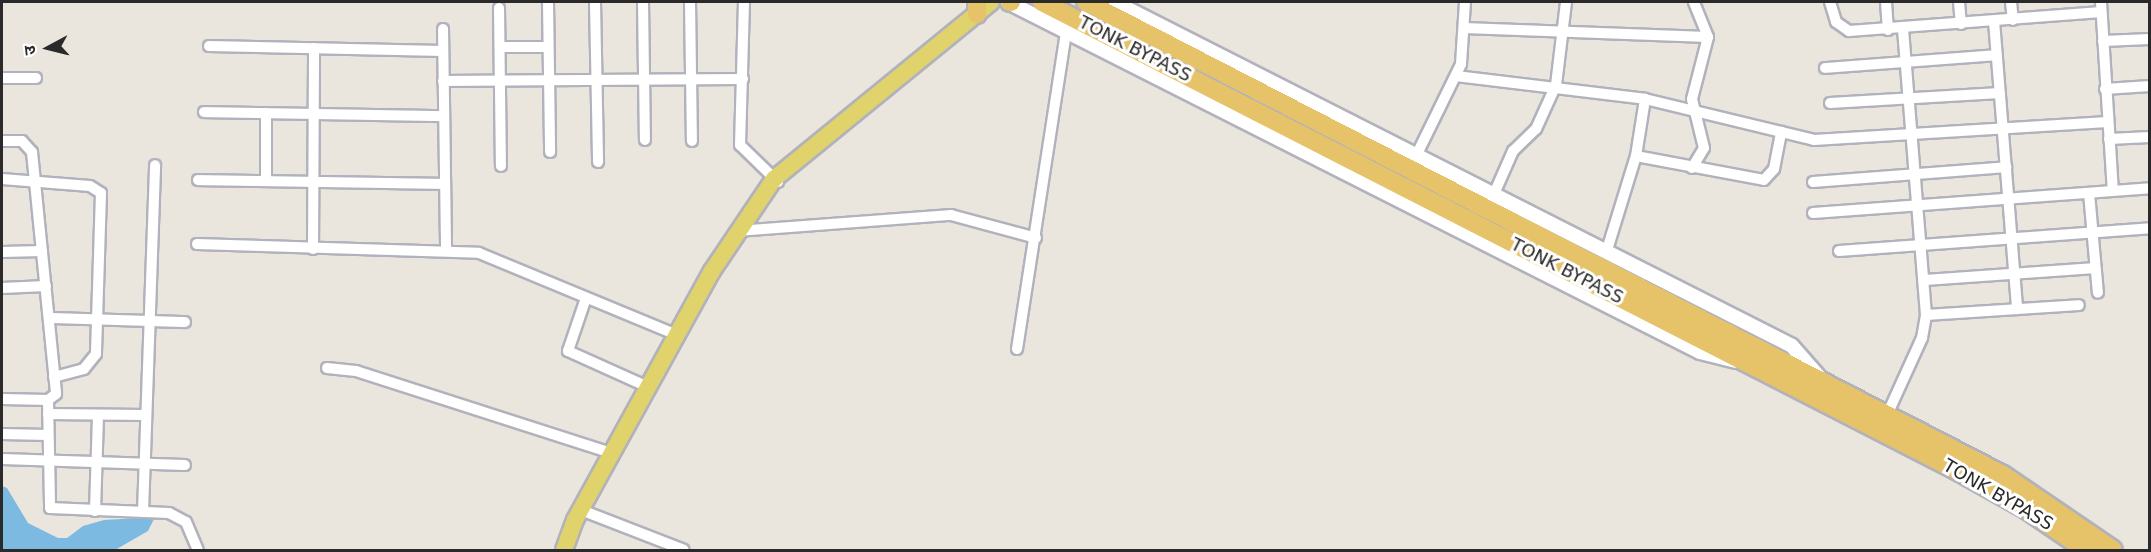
<!DOCTYPE html>
<meta charset="utf-8">
<style>
body{margin:0}
#map{position:relative;width:2151px;height:552px;overflow:hidden;background:#eae6dd;font-family:"DejaVu Sans","Noto Sans Devanagari",sans-serif}
div>[style]{position:absolute}
.water>*{inset:0;background:#7cbae1}
.roads{filter:drop-shadow(2px 0 #b1b2bc) drop-shadow(-2px 0 #b1b2bc) drop-shadow(0 2px #b1b2bc) drop-shadow(0 -2px #b1b2bc)}
.minor>*{height:10px;margin:-5px;padding:0 5px;transform-origin:5px;border-radius:5px;background:#fff}
.tertiary>*{height:14px;margin:-7px;padding:0 7px;transform-origin:7px;border-radius:7px;background:#fff}
.primary>*{height:16px;margin:-8px;padding:0 8px;transform-origin:8px;border-radius:8px;background:#e1d36c}
.trunk>*{height:18px;margin:-9px;padding:0 9px;transform-origin:9px;border-radius:9px;background:#e6c269}
span{translate:-50% -50%;white-space:nowrap;text-align:center;line-height:1.15;-webkit-text-stroke:6px #fff;paint-order:stroke}
.street-label{font-size:18px;color:#2a2a2a}
.frame{position:absolute;inset:0;border:3px solid #2a2a2a;pointer-events:none}
.north{position:absolute;left:18px;top:18px;width:60px;height:60px;-webkit-text-stroke:4px #fff;paint-order:stroke;rotate:263deg;font-size:16px;font-weight:700;line-height:24px;text-align:center;color:#2a2a2a}
.north::after{content:'';display:block;margin:auto;width:21px;height:27px;background:#2a2a2a;clip-path:polygon(50% 0,100% 100%,50% 72%,0 100%)}
</style>
<div id="map">
<div class="water">
<div style="clip-path:polygon(2px 486px,7px 488px,28px 523px,58px 538px,67px 538px,83px 526px,104px 520px,155px 517px,148px 531px,115px 550px,2px 550px)"></div>
</div>
<div class="roads">
<div class="minor">
<div style="left:548px;top:2px;width:150px;rotate:89.2deg"></div>
<div style="left:595px;top:2px;width:160px;rotate:88.9deg"></div>
<div style="left:643px;top:2px;width:138px;rotate:89.2deg"></div>
<div style="left:690px;top:2px;width:139px;rotate:89.2deg"></div>
<div style="left:744px;top:2px;width:143px;rotate:91.6deg"></div>
<div style="left:740px;top:145px;width:53px;rotate:44.2deg"></div>
<div style="left:1830px;top:2px;width:21px;rotate:73deg"></div>
<div style="left:1836px;top:22px;width:16px;rotate:35deg"></div>
<div style="left:1849px;top:31px;width:253px;rotate:-4.3deg"></div>
<div style="left:1886px;top:2px;width:28px;rotate:86deg"></div>
<div style="left:1959px;top:2px;width:22px;rotate:85deg"></div>
<div style="left:2011px;top:2px;width:18px;rotate:84deg"></div>
<div style="left:2101px;top:2px;width:189px;rotate:86.4deg"></div>
<div style="left:499px;top:8px;width:158px;rotate:89.3deg"></div>
<div style="left:1994px;top:21px;width:289px;rotate:85.4deg"></div>
<div style="left:1464px;top:28px;width:244px;rotate:2.1deg"></div>
<div style="left:443px;top:29px;width:220px;rotate:89.2deg"></div>
<div style="left:2103px;top:41px;width:47px;rotate:-2.4deg"></div>
<div style="left:209px;top:46px;width:234px;rotate:1.2deg"></div>
<div style="left:501px;top:47px;width:47px"></div>
<div style="left:1825px;top:68px;width:172px;rotate:-4.3deg"></div>
<div style="left:1456px;top:76px;width:190px;rotate:6.9deg"></div>
<div style="left:1645px;top:99px;width:174px;rotate:13.6deg"></div>
<div style="left:1814px;top:140px;width:294px;rotate:-3.5deg"></div>
<div style="left:2px;top:78px;width:34px"></div>
<div style="left:443px;top:81px;width:300px;rotate:-0.4deg"></div>
<div style="left:2105px;top:89px;width:45px;rotate:-3.8deg"></div>
<div style="left:1830px;top:103px;width:170px;rotate:-3.4deg"></div>
<div style="left:204px;top:112px;width:239px;rotate:1deg"></div>
<div style="left:266px;top:113px;width:68px;rotate:90deg"></div>
<div style="left:2109px;top:139px;width:41px;rotate:-2.8deg"></div>
<div style="left:2px;top:141px;width:20px"></div>
<div style="left:22px;top:141px;width:15px;rotate:48deg"></div>
<div style="left:32px;top:152px;width:243px;rotate:84.3deg"></div>
<div style="left:56px;top:394px;width:10px;rotate:143deg"></div>
<div style="left:48px;top:400px;width:46px;rotate:-178.8deg"></div>
<div style="left:1417px;top:154px;width:100px;rotate:-63.9deg"></div>
<div style="left:1461px;top:64px;width:62px;rotate:-86.3deg"></div>
<div style="left:1636px;top:156px;width:130px;rotate:10.6deg"></div>
<div style="left:1764px;top:180px;width:15px;rotate:-48deg"></div>
<div style="left:1774px;top:169px;width:38px;rotate:-79deg"></div>
<div style="left:1692px;top:168px;width:23px;rotate:-59deg"></div>
<div style="left:1704px;top:148px;width:50px;rotate:-103.8deg"></div>
<div style="left:1692px;top:99px;width:64px;rotate:-75.5deg"></div>
<div style="left:1708px;top:37px;width:38px;rotate:-112deg"></div>
<div style="left:2px;top:179px;width:88px;rotate:4.5deg"></div>
<div style="left:90px;top:186px;width:13px;rotate:32deg"></div>
<div style="left:101px;top:193px;width:161px;rotate:91.8deg"></div>
<div style="left:96px;top:354px;width:19px;rotate:129deg"></div>
<div style="left:84px;top:369px;width:31px;rotate:165deg"></div>
<div style="left:198px;top:180px;width:246px;rotate:0.9deg"></div>
<div style="left:1813px;top:182px;width:194px;rotate:-4.4deg"></div>
<div style="left:2089px;top:193px;width:100px;rotate:84.9deg"></div>
<div style="left:1494px;top:194px;width:47px;rotate:-66.2deg"></div>
<div style="left:1513px;top:151px;width:32px;rotate:-44deg"></div>
<div style="left:1536px;top:129px;width:48px;rotate:-65.6deg"></div>
<div style="left:1556px;top:85px;width:84px;rotate:-83.1deg"></div>
<div style="left:1813px;top:213px;width:338px;rotate:-4.2deg"></div>
<div style="left:737px;top:231px;width:215px;rotate:-4.3deg"></div>
<div style="left:951px;top:215px;width:88px;rotate:15.1deg"></div>
<div style="left:197px;top:244px;width:282px;rotate:1.8deg"></div>
<div style="left:479px;top:253px;width:214px;rotate:22.5deg"></div>
<div style="left:313px;top:249px;width:201px;rotate:-89.7deg"></div>
<div style="left:1607px;top:250px;width:98px;rotate:-72.9deg"></div>
<div style="left:1636px;top:156px;width:58px;rotate:-81deg"></div>
<div style="left:1839px;top:251px;width:312px;rotate:-4.2deg"></div>
<div style="left:2px;top:252px;width:40px;rotate:-1.4deg"></div>
<div style="left:1925px;top:280px;width:171px;rotate:-4deg"></div>
<div style="left:2px;top:288px;width:44px;rotate:-2.6deg"></div>
<div style="left:586px;top:298px;width:56px;rotate:108.8deg"></div>
<div style="left:568px;top:351px;width:88px;rotate:24.2deg"></div>
<div style="left:1926px;top:315px;width:153px;rotate:-3.7deg"></div>
<div style="left:49px;top:318px;width:136px;rotate:1.7deg"></div>
<div style="left:1017px;top:349px;width:322px;rotate:-81.2deg"></div>
<div style="left:327px;top:368px;width:29px;rotate:6deg"></div>
<div style="left:356px;top:371px;width:269px;rotate:17.8deg"></div>
<div style="left:48px;top:400px;width:108px;rotate:88.9deg"></div>
<div style="left:50px;top:508px;width:119px;rotate:2.4deg"></div>
<div style="left:169px;top:513px;width:19px;rotate:28deg"></div>
<div style="left:186px;top:522px;width:30px;rotate:67deg"></div>
<div style="left:48px;top:414px;width:97px;rotate:0.6deg"></div>
<div style="left:1887px;top:415px;width:85px;rotate:-65.6deg"></div>
<div style="left:1922px;top:338px;width:23px;rotate:-80deg"></div>
<div style="left:1926px;top:315px;width:287px;rotate:-94.6deg"></div>
<div style="left:2px;top:434px;width:46px;rotate:1.2deg"></div>
<div style="left:2px;top:459px;width:183px;rotate:1.9deg"></div>
<div style="left:581px;top:510px;width:110px;rotate:21.2deg"></div>
<div style="left:95px;top:511px;width:96px;rotate:-88.2deg"></div>
<div style="left:143px;top:512px;width:347px;rotate:-88deg"></div>
</div>
<div class="tertiary">
<div style="left:1008px;top:2px;width:775px;rotate:26.83deg"></div>
<div style="left:1700px;top:352px;width:36px;rotate:14deg"></div>
<div style="left:1114px;top:2px;width:760px;rotate:26.9deg"></div>
<div style="left:1792px;top:346px;width:41px;rotate:48.9deg"></div>
</div>
<div class="primary">
<div style="left:564px;top:550px;width:32px;rotate:-70deg"></div>
<div style="left:575px;top:520px;width:284px;rotate:-61.2deg"></div>
<div style="left:712px;top:271px;width:111px;rotate:-56deg"></div>
<div style="left:774px;top:179px;width:280px;rotate:-39.2deg"></div>
</div>
<div class="trunk">
<div style="left:977px;top:2px;width:12px;rotate:90deg"></div>
<div style="left:1010px;top:2px;width:1px"></div>
<div style="left:1042px;top:2px;width:1027px;rotate:27.11deg"></div>
<div style="left:1956px;top:470px;width:80px;rotate:29.1deg"></div>
<div style="left:2026px;top:509px;width:73px;rotate:34.3deg"></div>
<div style="left:1086px;top:2px;width:1032px;rotate:27.29deg"></div>
<div style="left:2003px;top:475px;width:133px;rotate:34.3deg"></div>
</div>
</div>
<div class="street-label">
<span style="left:1135px;top:49px;rotate:27deg">TONK BYPASS</span>
<span style="left:1567px;top:271px;rotate:27deg">TONK BYPASS</span>
<span style="left:1998px;top:495px;rotate:30deg">TONK BYPASS</span>
</div>
<div class="frame"></div>
<div class="north">उ</div>
</div>
